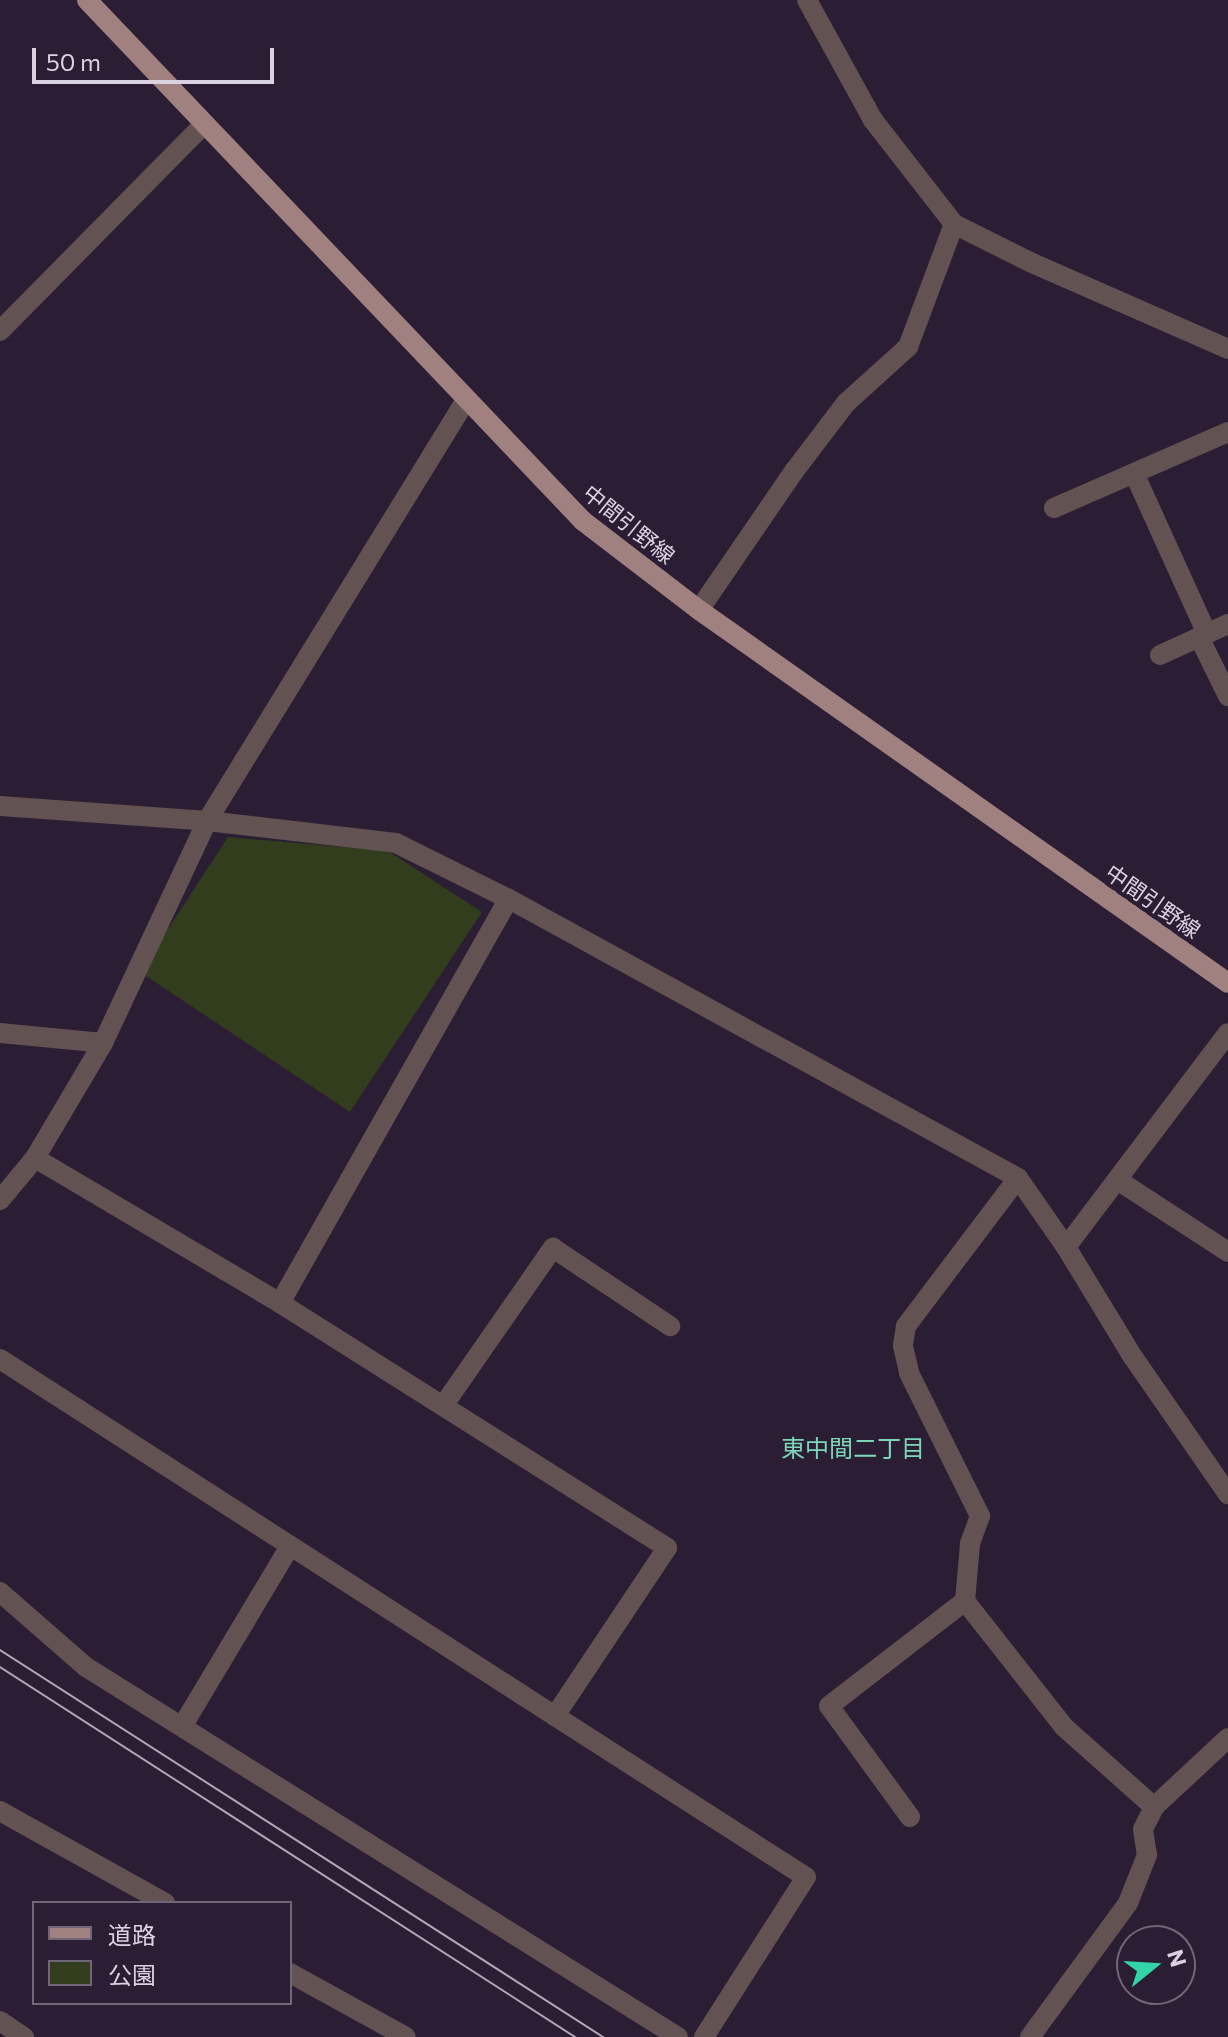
<!DOCTYPE html>
<meta charset="utf-8">
<style>
body{margin:0}
#map{position:relative;width:1228px;height:2037px;overflow:hidden;background:#2b1d34;font-family:Commissioner,"Noto Sans JP",sans-serif}
div>[style]{position:absolute}
.green>*{inset:0;background:#323d1d}
.service>*{height:20px;margin:-10px;padding:0 10px;transform-origin:10px;border-radius:10px;background:#625352}
.minor>*{height:20px;margin:-10px;padding:0 10px;transform-origin:10px;border-radius:10px;background:#625352}
.tertiary>*{height:20px;margin:-10px;padding:0 10px;transform-origin:10px;border-radius:10px;background:#625352}
.primary>*{height:20px;margin:-10px;padding:0 10px;transform-origin:10px;border-radius:10px;background:#a0817f}
.tram>*{height:2px;margin:-1px;padding:0 1px;transform-origin:1px;border-radius:1px;background:#b0a6b7}
span{translate:-50% -50%;white-space:nowrap;text-align:center;line-height:1.15;-webkit-text-stroke:8px #2b1d34;paint-order:stroke}
.street-label{font-size:22px;color:#dbd2e1}
.neighbourhood-label{font-size:24px;color:#7bd7b7}
.legend{position:absolute;left:32px;top:1901px;width:260px;height:104px;box-sizing:border-box;background:#2b1d34;border:2px solid #716579;margin:0;padding:10px 14px;list-style:none;font-size:24px;color:#dbd2e1}
.legend li{display:flex;align-items:center;gap:16px;height:40px}
.legend b{width:40px;border:2px solid #716579}
.north{position:absolute;left:1116px;top:1925px;width:80px;height:80px;box-sizing:border-box;background:#2b1d34;border:2px solid #716579;border-radius:50%;rotate:72deg;font-size:22px;font-weight:700;line-height:32px;text-align:center;color:#dbd2e1}
.north::after{content:'';display:block;margin:auto;width:28px;height:36px;background:#33d4a8;clip-path:polygon(50% 0,100% 100%,50% 72%,0 100%)}
.scale{position:absolute;left:32px;top:48px;width:242px;height:36px;box-sizing:border-box;border:4px solid #dbd2e1;border-top:0;padding-left:10px;font-size:24px;line-height:28px;white-space:nowrap;color:#dbd2e1;-webkit-text-stroke:6px #2b1d34;paint-order:stroke}
</style>
<div id="map">
<div class="green">
<div style="clip-path:polygon(228px 837px,388px 851px,482px 912px,350px 1112px,140px 972px)"></div>
</div>
<div class="service">
<div style="left:1199px;top:637px;width:66px;rotate:63.8deg"></div>
</div>
<div class="minor">
<div style="left:807px;top:0;width:137px;rotate:61.2deg"></div>
<div style="left:873px;top:120px;width:132px;rotate:52.1deg"></div>
<div style="left:954px;top:224px;width:85px;rotate:26.6deg"></div>
<div style="left:1030px;top:262px;width:216px;rotate:23.7deg"></div>
<div style="left:0;top:331px;width:289px;rotate:-45.4deg"></div>
<div style="left:1134px;top:473px;width:177px;rotate:65.6deg"></div>
<div style="left:1054px;top:508px;width:190px;rotate:-23.6deg"></div>
<div style="left:699px;top:610px;width:170px;rotate:-55.6deg"></div>
<div style="left:795px;top:470px;width:84px;rotate:-52.7deg"></div>
<div style="left:846px;top:403px;width:84px;rotate:-42.1deg"></div>
<div style="left:908px;top:347px;width:131px;rotate:-69.5deg"></div>
<div style="left:1160px;top:655px;width:75px;rotate:-24.5deg"></div>
<div style="left:0;top:806px;width:208px;rotate:4.1deg"></div>
<div style="left:207px;top:821px;width:190px;rotate:6.6deg"></div>
<div style="left:396px;top:843px;width:126px;rotate:26.4deg"></div>
<div style="left:509px;top:899px;width:580px;rotate:28.73deg"></div>
<div style="left:1018px;top:1178px;width:84px;rotate:55.2deg"></div>
<div style="left:1066px;top:1247px;width:129px;rotate:58.7deg"></div>
<div style="left:1133px;top:1357px;width:167px;rotate:55.3deg"></div>
<div style="left:0;top:1033px;width:103px;rotate:5.5deg"></div>
<div style="left:35px;top:1158px;width:285px;rotate:30.6deg"></div>
<div style="left:280px;top:1303px;width:458px;rotate:32.3deg"></div>
<div style="left:667px;top:1548px;width:202px;rotate:123.7deg"></div>
<div style="left:555px;top:1716px;width:298px;rotate:32.7deg"></div>
<div style="left:806px;top:1877px;width:190px;rotate:122.5deg"></div>
<div style="left:1018px;top:1178px;width:186px;rotate:127.1deg"></div>
<div style="left:906px;top:1326px;width:20px;rotate:99deg"></div>
<div style="left:903px;top:1346px;width:28px;rotate:77deg"></div>
<div style="left:909px;top:1373px;width:160px;rotate:63.6deg"></div>
<div style="left:980px;top:1516px;width:30px;rotate:110deg"></div>
<div style="left:970px;top:1544px;width:57px;rotate:95deg"></div>
<div style="left:965px;top:1601px;width:160px;rotate:51.8deg"></div>
<div style="left:1064px;top:1727px;width:120px;rotate:41.6deg"></div>
<div style="left:1119px;top:1181px;width:130px;rotate:33.1deg"></div>
<div style="left:0;top:1200px;width:55px;rotate:-50.2deg"></div>
<div style="left:35px;top:1158px;width:134px;rotate:-59.4deg"></div>
<div style="left:103px;top:1043px;width:245px;rotate:-64.9deg"></div>
<div style="left:207px;top:821px;width:493px;rotate:-58.4deg"></div>
<div style="left:1066px;top:1247px;width:268px;rotate:-52.9deg"></div>
<div style="left:280px;top:1303px;width:464px;rotate:-60.5deg"></div>
<div style="left:0;top:1359px;width:660px;rotate:32.75deg"></div>
<div style="left:443px;top:1406px;width:193px;rotate:-55.2deg"></div>
<div style="left:553px;top:1248px;width:141px;rotate:33.7deg"></div>
<div style="left:0;top:1592px;width:114px;rotate:41.1deg"></div>
<div style="left:86px;top:1667px;width:698px;rotate:32.01deg"></div>
<div style="left:183px;top:1725px;width:206px;rotate:-59.1deg"></div>
<div style="left:910px;top:1817px;width:137px;rotate:-126.1deg"></div>
<div style="left:829px;top:1706px;width:172px;rotate:-37.7deg"></div>
<div style="left:0;top:2021px;width:29px;rotate:34deg"></div>
<div style="left:1030px;top:2037px;width:166px;rotate:-53.8deg"></div>
<div style="left:1128px;top:1903px;width:52px;rotate:-68.4deg"></div>
<div style="left:1147px;top:1855px;width:26px;rotate:-99deg"></div>
<div style="left:1143px;top:1829px;width:25px;rotate:-63deg"></div>
<div style="left:1154px;top:1807px;width:101px;rotate:-43deg"></div>
</div>
<div class="tertiary">
<div style="left:0;top:1811px;width:189px;rotate:29.1deg"></div>
<div style="left:290px;top:1973px;width:132px;rotate:28.9deg"></div>
</div>
<div class="primary">
<div style="left:87px;top:0;width:719px;rotate:46.41deg"></div>
<div style="left:583px;top:521px;width:146px;rotate:37.5deg"></div>
<div style="left:699px;top:610px;width:647px;rotate:35.19deg"></div>
</div>
<div class="tram">
<div style="left:0;top:1650px;width:717px;rotate:32.69deg"></div>
<div style="left:0;top:1667px;width:684px;rotate:32.76deg"></div>
</div>
<div class="street-label">
<span style="left:629px;top:524px;rotate:39deg">中間引野線</span>
<span style="left:1153px;top:901px;rotate:35deg">中間引野線</span>
</div>
<div class="neighbourhood-label">
<span style="left:853px;top:1448px">東中間二丁目</span>
</div>
<ul class="legend">
<li><b style="height:10px;background:#a0817f"></b>道路</li>
<li><b style="height:22px;background:#323d1d"></b>公園</li>
</ul>
<div class="north">N</div>
<div class="scale">50 m</div>
</div>
